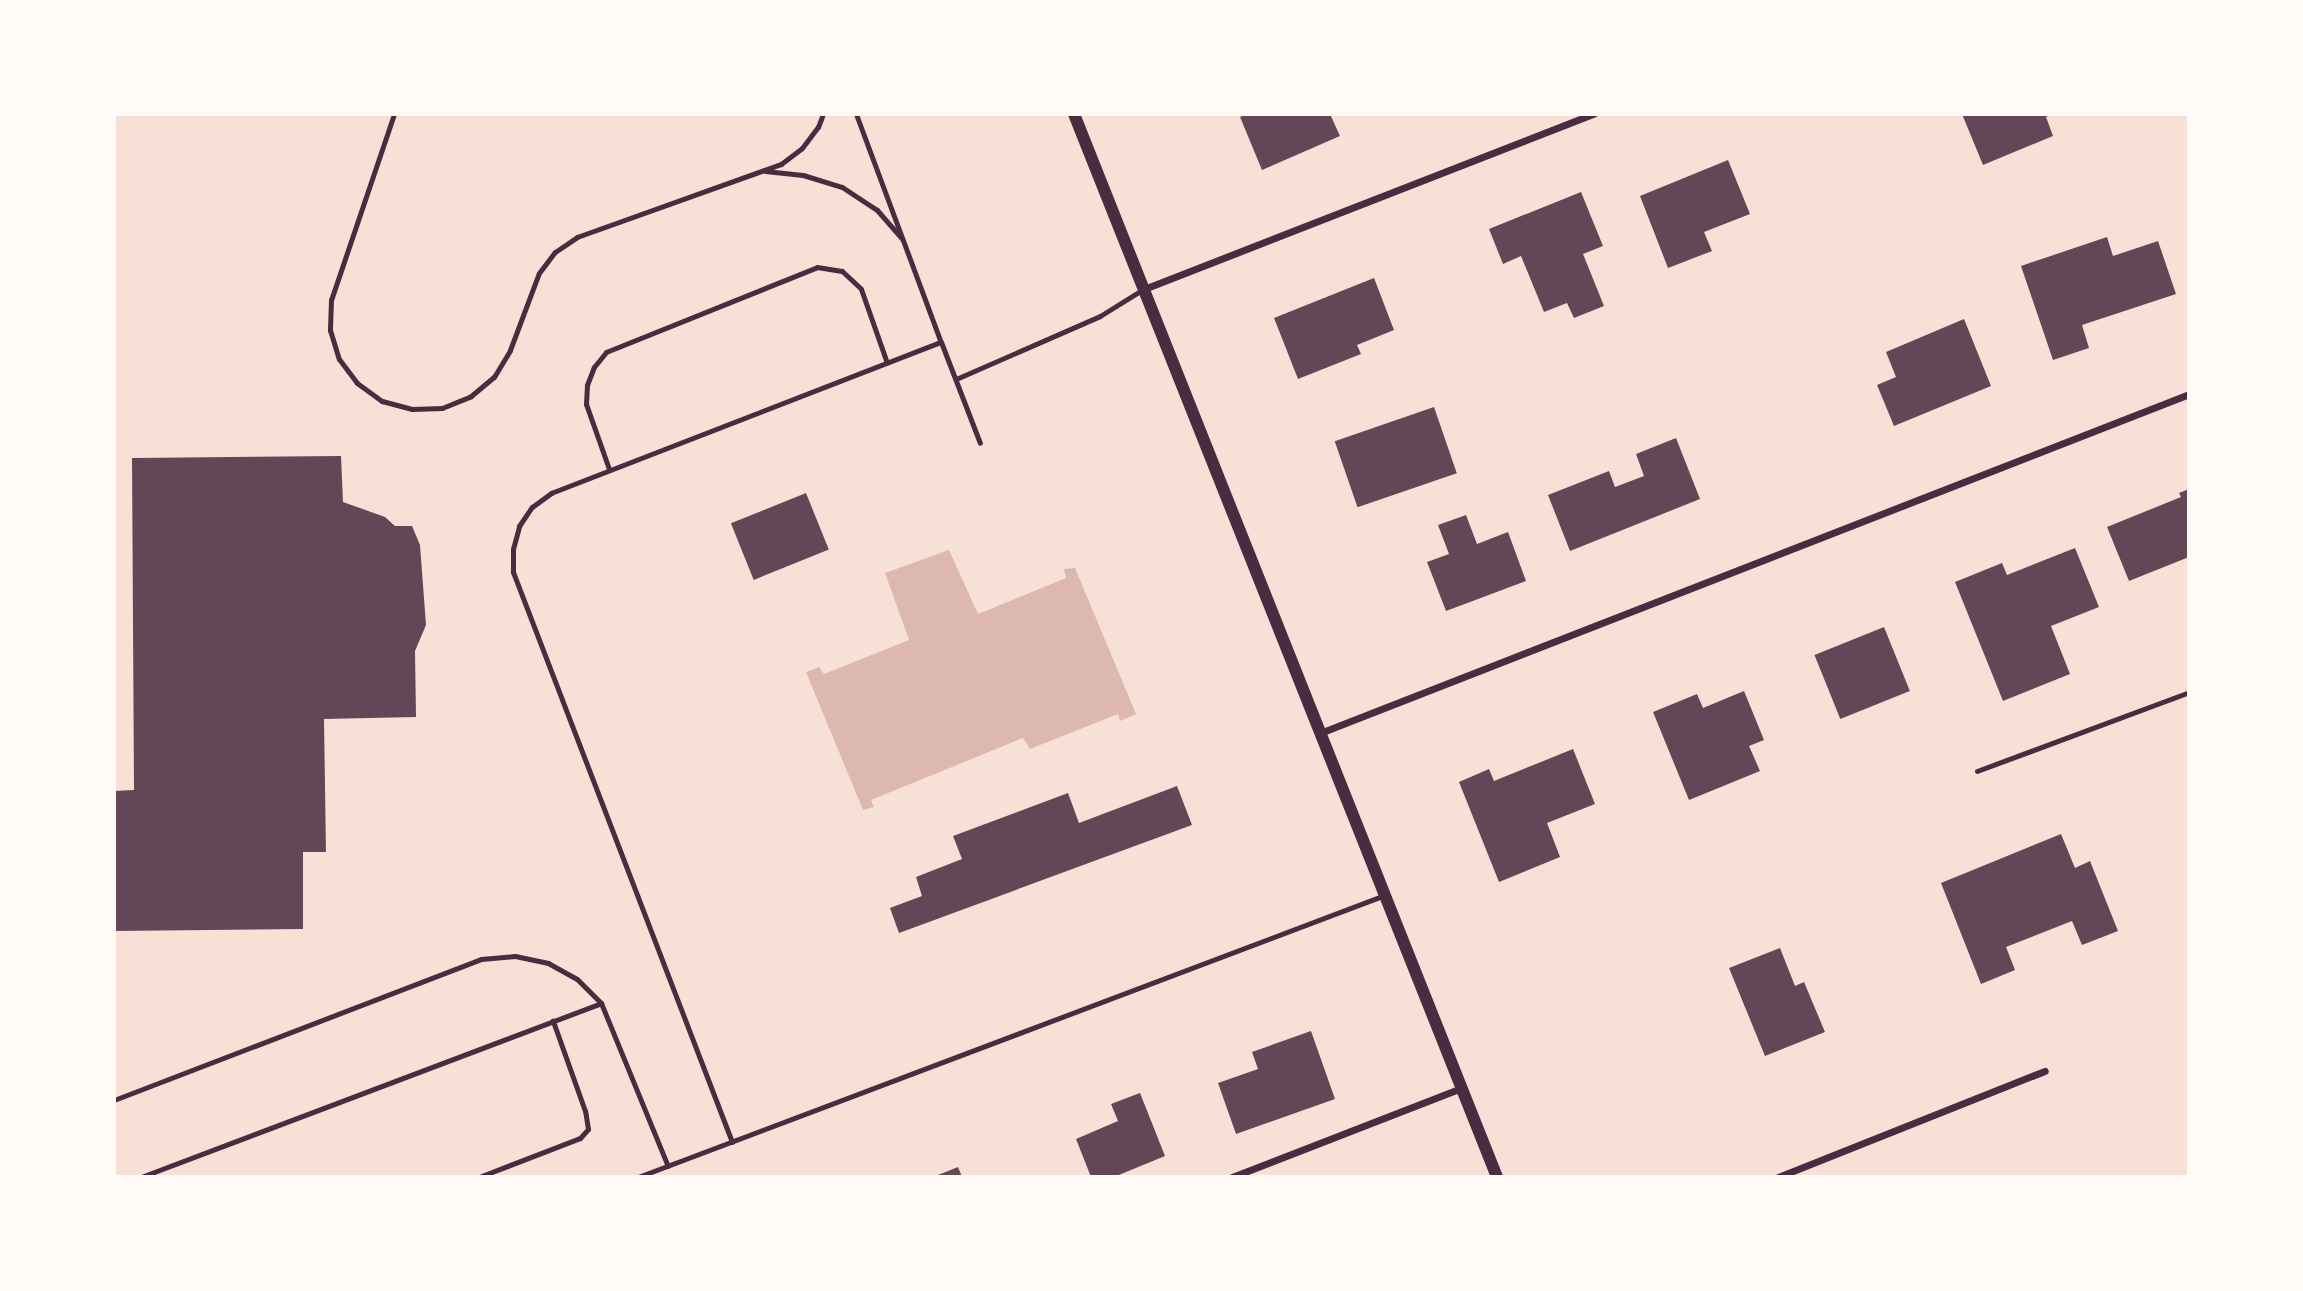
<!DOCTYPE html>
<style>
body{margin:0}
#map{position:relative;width:2303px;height:1291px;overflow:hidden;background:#f7e1d7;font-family:Jost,sans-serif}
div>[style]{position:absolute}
.water>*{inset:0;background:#dcb8b0}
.building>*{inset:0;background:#644757;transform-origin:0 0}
.service>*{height:5px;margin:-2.5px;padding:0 2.5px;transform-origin:2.5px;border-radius:2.5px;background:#4a2c40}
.minor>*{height:7px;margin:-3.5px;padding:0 3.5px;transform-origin:3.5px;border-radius:3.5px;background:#4a2c40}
.tertiary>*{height:12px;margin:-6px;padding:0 6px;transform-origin:6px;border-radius:6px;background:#4a2c40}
span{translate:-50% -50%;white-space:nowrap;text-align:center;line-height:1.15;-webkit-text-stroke:7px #fffaf5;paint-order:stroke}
.frame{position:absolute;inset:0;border:116px solid #fffaf5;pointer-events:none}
</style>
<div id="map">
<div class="water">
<div style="clip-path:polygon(949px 550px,978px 614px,1066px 578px,1064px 569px,1075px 568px,1136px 714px,1120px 721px,1118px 714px,1030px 749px,1023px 738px,871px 800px,874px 807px,863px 810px,806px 672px,819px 667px,824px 674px,909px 640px,885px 573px)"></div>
</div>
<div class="building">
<div style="clip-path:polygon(1248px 114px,1330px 114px,1340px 136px,1262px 170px,1240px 117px)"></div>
<div style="clip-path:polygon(1962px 114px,2053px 114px,2046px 117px,2053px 136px,1983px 165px)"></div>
<div style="clip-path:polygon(1728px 160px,1750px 214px,1704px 232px,1712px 251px,1668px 268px,1640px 196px)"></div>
<div style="clip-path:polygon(1581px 192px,1603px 246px,1583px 254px,1604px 306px,1574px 318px,1567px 303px,1544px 312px,1521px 256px,1503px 264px,1489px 229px)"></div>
<div style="clip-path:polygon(2107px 237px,2113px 256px,2158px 241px,2176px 294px,2082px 325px,2089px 348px,2053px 360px,2021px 266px)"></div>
<div style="clip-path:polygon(1374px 278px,1394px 330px,1357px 345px,1361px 354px,1298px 379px,1274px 318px)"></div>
<div style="clip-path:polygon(1964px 319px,1991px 386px,1894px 426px,1877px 385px,1896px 377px,1886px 352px)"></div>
<div style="left:1434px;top:407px;width:70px;height:105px;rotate:71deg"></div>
<div style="clip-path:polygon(1676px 438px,1700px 499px,1570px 551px,1548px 495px,1609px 471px,1615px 487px,1644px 476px,1636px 454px)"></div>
<div style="clip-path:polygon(341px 456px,343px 502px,385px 517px,395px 526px,412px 526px,420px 545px,426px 625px,415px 651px,416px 717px,324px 719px,326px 852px,303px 852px,303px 929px,114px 931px,114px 791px,134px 790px,132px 458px)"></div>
<div style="clip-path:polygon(2189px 489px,2189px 557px,2129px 581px,2107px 527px,2181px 497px,2179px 493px)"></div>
<div style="left:806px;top:493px;width:61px;height:81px;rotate:68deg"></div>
<div style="clip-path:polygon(1466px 515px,1477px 544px,1508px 532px,1526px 581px,1446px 611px,1427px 562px,1449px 554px,1438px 525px)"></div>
<div style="clip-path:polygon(2075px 548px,2099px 607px,2051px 626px,2070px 674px,2003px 701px,1955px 582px,2002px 563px,2007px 575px)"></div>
<div style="left:1884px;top:627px;width:69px;height:75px;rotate:68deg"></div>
<div style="clip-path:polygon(1744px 691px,1764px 740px,1749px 746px,1760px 771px,1689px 800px,1653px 712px,1697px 694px,1703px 708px)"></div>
<div style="clip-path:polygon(1573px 749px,1595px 804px,1547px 823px,1560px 857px,1499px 882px,1459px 782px,1489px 769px,1494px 781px)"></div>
<div style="clip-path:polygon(1177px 786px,1192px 825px,899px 933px,890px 908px,922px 896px,916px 877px,962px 859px,953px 836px,1068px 793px,1079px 823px)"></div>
<div style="clip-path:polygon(2061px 834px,2075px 868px,2090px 861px,2118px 931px,2082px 945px,2072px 921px,2006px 947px,2015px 970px,1981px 984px,1941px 883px)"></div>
<div style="clip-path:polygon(1780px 948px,1795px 986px,1804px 982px,1825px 1032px,1765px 1056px,1729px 968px)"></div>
<div style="clip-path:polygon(1311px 1031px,1335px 1099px,1236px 1134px,1218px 1083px,1258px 1069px,1252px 1052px)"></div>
<div style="clip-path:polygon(1140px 1093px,1165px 1156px,1114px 1177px,1091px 1177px,1076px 1139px,1118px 1121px,1111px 1104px)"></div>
<div style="clip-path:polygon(958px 1167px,962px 1177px,933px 1177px)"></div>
</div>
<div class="service">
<div style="left:394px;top:114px;width:196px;rotate:108.7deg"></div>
<div style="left:331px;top:300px;width:30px;rotate:92deg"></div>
<div style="left:330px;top:330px;width:30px;rotate:73deg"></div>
<div style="left:339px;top:359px;width:30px;rotate:53deg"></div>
<div style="left:357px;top:383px;width:31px;rotate:36deg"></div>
<div style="left:382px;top:401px;width:31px;rotate:15deg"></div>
<div style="left:412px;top:409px;width:30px;rotate:-2deg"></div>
<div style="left:442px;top:408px;width:31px;rotate:-22deg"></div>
<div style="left:471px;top:396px;width:30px;rotate:-40deg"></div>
<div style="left:494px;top:377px;width:31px;rotate:-59deg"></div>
<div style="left:510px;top:350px;width:82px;rotate:-69.4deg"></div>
<div style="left:539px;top:273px;width:26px;rotate:-53deg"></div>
<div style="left:555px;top:252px;width:27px;rotate:-34deg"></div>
<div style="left:577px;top:237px;width:217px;rotate:-19.7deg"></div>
<div style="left:781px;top:164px;width:26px;rotate:-37deg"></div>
<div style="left:802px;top:148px;width:26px;rotate:-53deg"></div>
<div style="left:818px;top:127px;width:14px;rotate:-69deg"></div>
<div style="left:856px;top:114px;width:243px;rotate:69.6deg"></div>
<div style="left:765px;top:171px;width:38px;rotate:6deg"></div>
<div style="left:803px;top:175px;width:41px;rotate:17.1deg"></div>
<div style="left:842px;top:187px;width:42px;rotate:33.3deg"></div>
<div style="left:877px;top:210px;width:37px;rotate:49deg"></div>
<div style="left:956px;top:379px;width:157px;rotate:-23.6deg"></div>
<div style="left:1100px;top:316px;width:49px;rotate:-31.8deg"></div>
<div style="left:609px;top:469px;width:69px;rotate:-109.5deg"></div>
<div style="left:586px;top:404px;width:19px;rotate:-87deg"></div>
<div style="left:587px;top:385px;width:19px;rotate:-69deg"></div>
<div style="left:594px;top:367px;width:19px;rotate:-51deg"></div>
<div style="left:606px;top:352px;width:227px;rotate:-21.9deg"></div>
<div style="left:817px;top:267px;width:25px;rotate:9deg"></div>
<div style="left:842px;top:271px;width:26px;rotate:43deg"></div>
<div style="left:861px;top:289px;width:78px;rotate:70.6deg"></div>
<div style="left:1977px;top:771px;width:226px;rotate:-20.4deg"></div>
<div style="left:114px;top:1100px;width:393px;rotate:-21deg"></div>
<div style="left:481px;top:959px;width:34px;rotate:-5deg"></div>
<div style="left:515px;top:956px;width:34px;rotate:12deg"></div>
<div style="left:548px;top:963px;width:33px;rotate:29deg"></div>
<div style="left:577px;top:979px;width:34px;rotate:45deg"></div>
<div style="left:601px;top:1003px;width:176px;rotate:67.7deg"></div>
<div style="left:732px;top:1142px;width:611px;rotate:-111.02deg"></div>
<div style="left:513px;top:572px;width:23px;rotate:-90deg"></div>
<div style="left:513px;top:549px;width:24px;rotate:-75deg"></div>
<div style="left:519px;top:526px;width:23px;rotate:-56deg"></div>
<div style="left:532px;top:507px;width:24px;rotate:-36deg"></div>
<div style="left:551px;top:493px;width:418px;rotate:-21.2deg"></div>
<div style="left:941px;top:342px;width:108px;rotate:68.9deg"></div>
<div style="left:141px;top:1177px;width:492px;rotate:-20.7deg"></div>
<div style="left:479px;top:1177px;width:108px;rotate:-21.1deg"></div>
<div style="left:580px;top:1138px;width:12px;rotate:-48deg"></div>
<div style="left:588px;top:1129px;width:18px;rotate:-99deg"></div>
<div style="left:585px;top:1111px;width:96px;rotate:-109.6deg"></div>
<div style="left:638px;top:1177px;width:798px;rotate:-20.68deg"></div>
</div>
<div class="minor">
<div style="left:1144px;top:289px;width:483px;rotate:-21.3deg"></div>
<div style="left:1320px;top:733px;width:933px;rotate:-21.31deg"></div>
<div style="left:1232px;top:1177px;width:246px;rotate:-21.2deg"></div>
<div style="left:1778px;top:1177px;width:287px;rotate:-21.7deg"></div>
</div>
<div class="tertiary">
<div style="left:1074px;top:114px;width:1144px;rotate:68.3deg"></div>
</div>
<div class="frame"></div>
</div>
